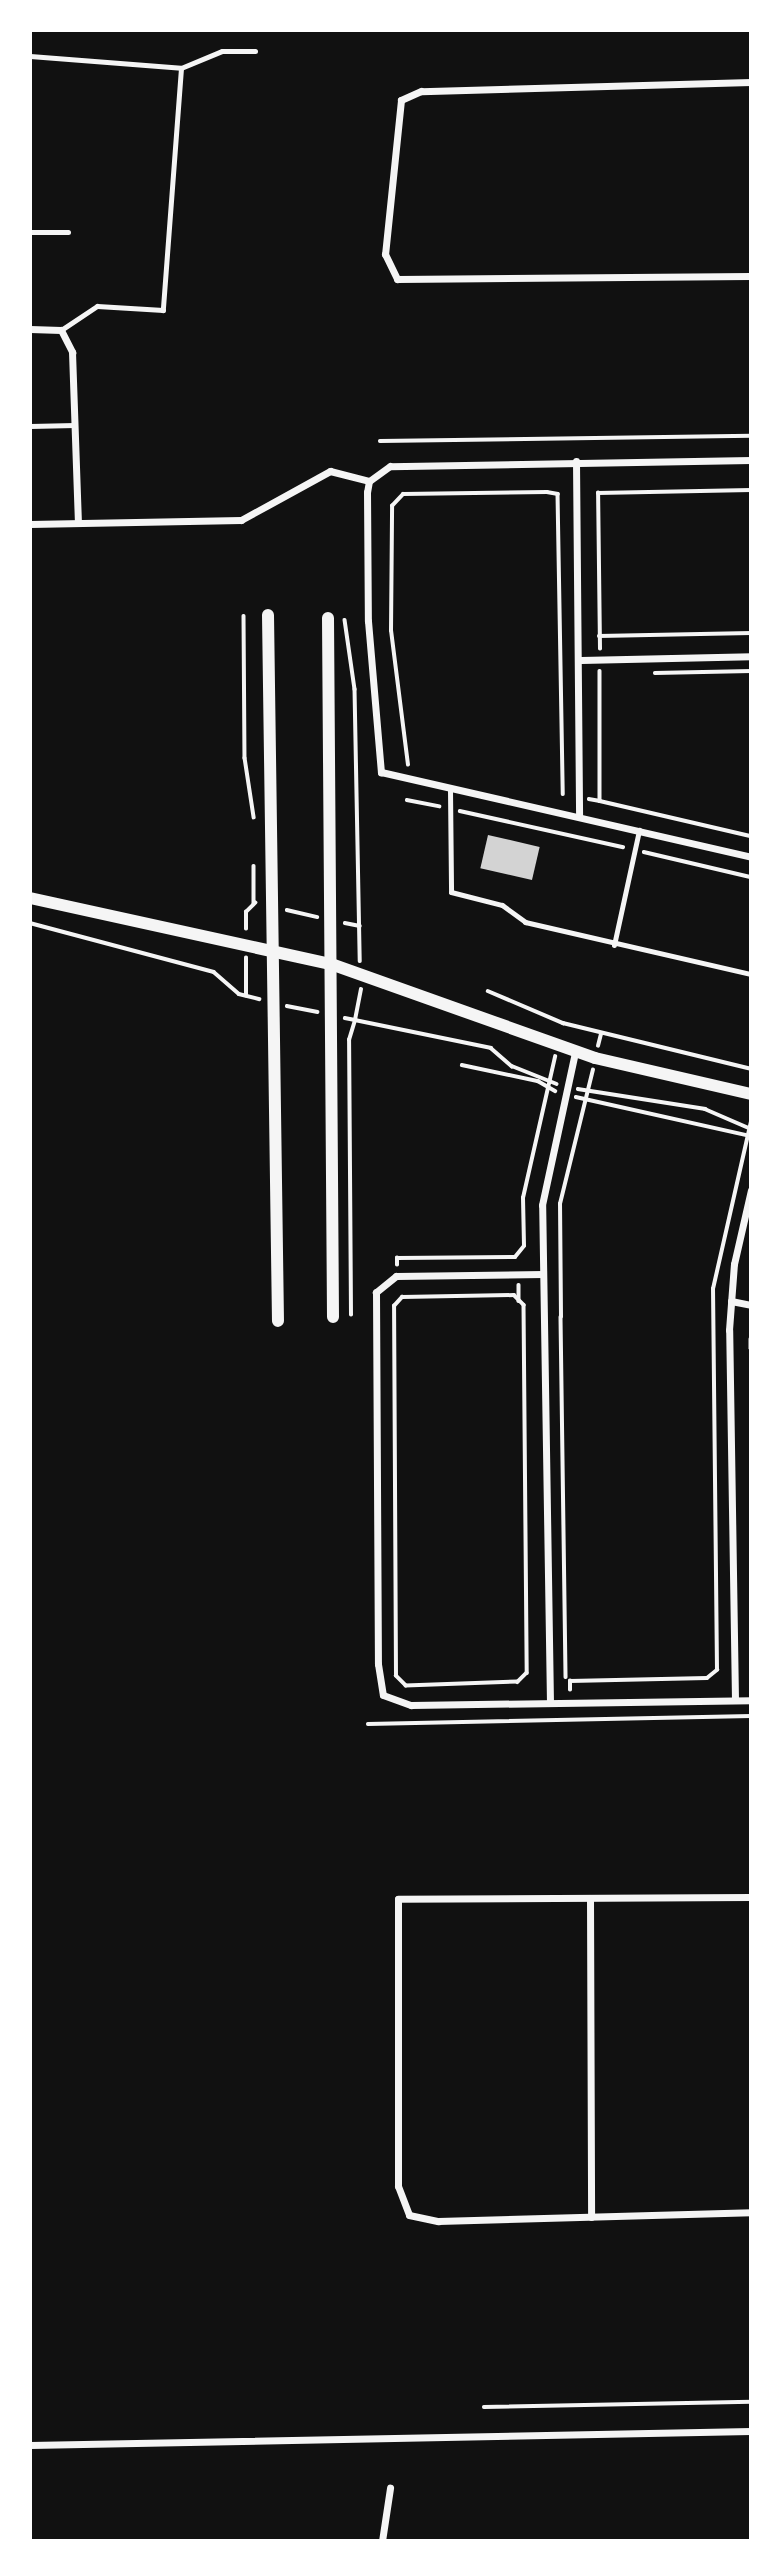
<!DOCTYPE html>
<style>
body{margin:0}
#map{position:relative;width:781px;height:2571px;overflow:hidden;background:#111;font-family:"Times New Roman",serif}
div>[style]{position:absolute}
.building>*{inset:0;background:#d3d3d3;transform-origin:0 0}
.path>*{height:3.5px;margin:-1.75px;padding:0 1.75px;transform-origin:1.75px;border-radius:1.75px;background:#f5f5f5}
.service>*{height:5px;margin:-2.5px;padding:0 2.5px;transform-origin:2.5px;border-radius:2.5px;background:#f5f5f5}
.minor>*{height:7px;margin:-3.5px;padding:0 3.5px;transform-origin:3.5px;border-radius:3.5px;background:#f5f5f5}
.tertiary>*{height:12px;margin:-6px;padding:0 6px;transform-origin:6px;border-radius:6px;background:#f5f5f5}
span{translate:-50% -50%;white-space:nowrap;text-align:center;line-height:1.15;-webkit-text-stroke:7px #fff;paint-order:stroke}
.frame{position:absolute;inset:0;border:32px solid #fff;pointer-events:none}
</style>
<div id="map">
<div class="building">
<div style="left:488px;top:835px;width:53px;height:34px;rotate:13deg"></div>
</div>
<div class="path">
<div style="left:380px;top:441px;width:371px;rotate:-0.8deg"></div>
<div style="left:244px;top:616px;width:142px;rotate:89.6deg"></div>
<div style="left:245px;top:758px;width:60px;rotate:81.3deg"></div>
<div style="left:345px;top:620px;width:70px;rotate:81.8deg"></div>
<div style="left:355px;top:689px;width:272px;rotate:88.9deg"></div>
<div style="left:599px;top:636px;width:152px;rotate:-1.1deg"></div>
<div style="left:600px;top:649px;width:156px;rotate:-90.7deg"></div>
<div style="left:598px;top:493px;width:153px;rotate:-1.1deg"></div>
<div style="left:600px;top:671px;width:130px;rotate:90deg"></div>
<div style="left:600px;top:801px;width:155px;rotate:13.1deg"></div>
<div style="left:655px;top:673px;width:96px;rotate:-1.2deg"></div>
<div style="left:408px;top:765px;width:135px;rotate:-97.2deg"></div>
<div style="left:391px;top:631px;width:125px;rotate:-89.5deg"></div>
<div style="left:392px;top:506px;width:16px;rotate:-47deg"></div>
<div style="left:403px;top:494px;width:144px;rotate:-0.8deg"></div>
<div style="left:547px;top:492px;width:11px;rotate:10deg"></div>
<div style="left:558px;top:494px;width:300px;rotate:89deg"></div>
<div style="left:589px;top:799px;width:11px;rotate:10deg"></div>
<div style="left:407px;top:800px;width:33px;rotate:11deg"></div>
<div style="left:460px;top:811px;width:167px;rotate:12.5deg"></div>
<div style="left:644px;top:852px;width:110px;rotate:13.2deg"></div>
<div style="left:254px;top:866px;width:37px;rotate:90deg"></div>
<div style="left:287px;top:910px;width:31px;rotate:13deg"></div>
<div style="left:30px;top:923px;width:190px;rotate:14.9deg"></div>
<div style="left:214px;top:972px;width:33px;rotate:41deg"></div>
<div style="left:239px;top:994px;width:21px;rotate:14deg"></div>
<div style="left:345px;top:923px;width:15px;rotate:11deg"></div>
<div style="left:246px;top:929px;width:17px;rotate:-90deg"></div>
<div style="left:246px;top:912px;width:13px;rotate:-45deg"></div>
<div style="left:488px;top:991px;width:82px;rotate:23.1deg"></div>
<div style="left:563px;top:1023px;width:194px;rotate:13.7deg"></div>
<div style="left:246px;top:996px;width:38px;rotate:-90deg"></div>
<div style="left:287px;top:1006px;width:31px;rotate:11deg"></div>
<div style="left:345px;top:1018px;width:10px;rotate:11deg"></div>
<div style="left:355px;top:1020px;width:31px;rotate:-79deg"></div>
<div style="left:598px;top:1046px;width:12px;rotate:-76deg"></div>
<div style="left:462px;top:1065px;width:78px;rotate:11.9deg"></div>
<div style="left:538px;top:1081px;width:20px;rotate:30deg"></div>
<div style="left:578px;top:1089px;width:129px;rotate:8.9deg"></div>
<div style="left:705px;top:1109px;width:48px;rotate:23.4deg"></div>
<div style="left:576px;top:1097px;width:179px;rotate:12.6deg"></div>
<div style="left:397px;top:1265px;width:7px;rotate:-90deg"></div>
<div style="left:397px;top:1258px;width:118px;rotate:-0.5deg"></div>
<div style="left:515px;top:1257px;width:14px;rotate:-51deg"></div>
<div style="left:524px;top:1246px;width:48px;rotate:-91.2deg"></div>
<div style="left:523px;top:1198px;width:145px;rotate:-77.2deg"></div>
<div style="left:519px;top:1285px;width:16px;rotate:90deg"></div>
<div style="left:514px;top:1295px;width:14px;rotate:45deg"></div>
<div style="left:524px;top:1305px;width:368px;rotate:89.5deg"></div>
<div style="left:527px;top:1673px;width:13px;rotate:135deg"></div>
<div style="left:518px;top:1682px;width:112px;rotate:178deg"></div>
<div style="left:406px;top:1686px;width:14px;rotate:-135deg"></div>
<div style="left:396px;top:1676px;width:370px;rotate:-90.3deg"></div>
<div style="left:394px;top:1306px;width:12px;rotate:-48deg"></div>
<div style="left:402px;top:1297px;width:112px;rotate:-1deg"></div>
<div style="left:351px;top:1315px;width:275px;rotate:-90.4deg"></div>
<div style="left:349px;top:1040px;width:21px;rotate:-73deg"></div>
<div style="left:355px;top:1020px;width:139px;rotate:11.6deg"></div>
<div style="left:491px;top:1048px;width:28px;rotate:41deg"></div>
<div style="left:512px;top:1066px;width:48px;rotate:21.8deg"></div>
<div style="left:561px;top:1317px;width:360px;rotate:89.2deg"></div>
<div style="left:561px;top:1317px;width:113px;rotate:-90.5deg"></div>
<div style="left:560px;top:1204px;width:138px;rotate:-76.2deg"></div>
<div style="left:751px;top:1339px;width:9px;rotate:90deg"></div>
<div style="left:570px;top:1690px;width:9px;rotate:-90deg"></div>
<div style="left:570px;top:1681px;width:137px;rotate:-1.3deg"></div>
<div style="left:707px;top:1678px;width:13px;rotate:-39deg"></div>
<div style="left:717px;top:1670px;width:381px;rotate:-90.6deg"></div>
<div style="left:713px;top:1289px;width:171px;rotate:-77.2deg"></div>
<div style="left:368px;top:1724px;width:383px;rotate:-1.2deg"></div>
<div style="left:484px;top:2407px;width:267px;rotate:-1.1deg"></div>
</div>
<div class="service">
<div style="left:30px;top:56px;width:151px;rotate:4.5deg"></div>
<div style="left:181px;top:68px;width:243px;rotate:94.3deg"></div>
<div style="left:163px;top:310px;width:66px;rotate:-176.5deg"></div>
<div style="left:97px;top:306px;width:43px;rotate:146.3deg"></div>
<div style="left:181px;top:68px;width:44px;rotate:-22.5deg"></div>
<div style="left:222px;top:51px;width:33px"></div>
<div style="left:30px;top:232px;width:38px"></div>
<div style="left:30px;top:426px;width:45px;rotate:-1.3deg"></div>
<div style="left:450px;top:790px;width:102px;rotate:89.4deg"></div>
<div style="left:451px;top:892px;width:53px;rotate:14.3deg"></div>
<div style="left:502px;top:905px;width:29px;rotate:36deg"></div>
<div style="left:525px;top:922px;width:232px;rotate:13deg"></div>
<div style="left:614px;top:945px;width:118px;rotate:-77.7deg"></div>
</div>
<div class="minor">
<div style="left:751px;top:82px;width:330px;rotate:178.4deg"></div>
<div style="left:421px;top:91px;width:22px;rotate:156deg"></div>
<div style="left:401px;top:100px;width:155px;rotate:95.9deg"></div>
<div style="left:385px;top:254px;width:28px;rotate:64deg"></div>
<div style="left:397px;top:279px;width:354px;rotate:-0.5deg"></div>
<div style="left:30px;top:329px;width:31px;rotate:2deg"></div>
<div style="left:61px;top:330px;width:25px;rotate:63deg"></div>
<div style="left:72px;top:352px;width:171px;rotate:88deg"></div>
<div style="left:751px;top:460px;width:361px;rotate:179deg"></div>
<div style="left:390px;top:466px;width:26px;rotate:144deg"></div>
<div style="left:369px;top:481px;width:11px;rotate:100deg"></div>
<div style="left:367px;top:492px;width:129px;rotate:89.6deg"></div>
<div style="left:368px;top:621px;width:152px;rotate:85.1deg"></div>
<div style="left:381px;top:772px;width:380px;rotate:12.9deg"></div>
<div style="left:576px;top:461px;width:355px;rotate:89.5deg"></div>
<div style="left:30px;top:524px;width:211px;rotate:-1.1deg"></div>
<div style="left:241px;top:520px;width:102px;rotate:-28.8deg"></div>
<div style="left:330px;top:471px;width:40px;rotate:14.4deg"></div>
<div style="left:581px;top:660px;width:170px;rotate:-1.3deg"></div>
<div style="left:543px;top:1274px;width:147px;rotate:179.2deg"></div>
<div style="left:396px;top:1276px;width:26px;rotate:141deg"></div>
<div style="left:376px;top:1292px;width:372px;rotate:89.7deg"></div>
<div style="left:378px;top:1664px;width:31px;rotate:81deg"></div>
<div style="left:383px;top:1695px;width:30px;rotate:20deg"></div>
<div style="left:411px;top:1705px;width:340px;rotate:-0.8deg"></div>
<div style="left:731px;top:1301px;width:20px;rotate:11deg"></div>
<div style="left:735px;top:1700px;width:370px;rotate:-90.9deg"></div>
<div style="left:729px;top:1330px;width:66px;rotate:-85.7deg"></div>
<div style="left:734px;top:1264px;width:76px;rotate:-77.1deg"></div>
<div style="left:550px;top:1703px;width:498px;rotate:-90.9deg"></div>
<div style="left:542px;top:1205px;width:157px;rotate:-77.8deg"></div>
<div style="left:751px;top:1897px;width:353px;rotate:179.7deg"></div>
<div style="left:398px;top:1899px;width:287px;rotate:90deg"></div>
<div style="left:398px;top:2186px;width:31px;rotate:69deg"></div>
<div style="left:409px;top:2215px;width:30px;rotate:12deg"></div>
<div style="left:438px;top:2221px;width:313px;rotate:-1.6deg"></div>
<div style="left:590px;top:1898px;width:319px;rotate:89.8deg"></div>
<div style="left:30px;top:2445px;width:721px;rotate:-1.11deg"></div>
<div style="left:382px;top:2541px;width:54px;rotate:-81.4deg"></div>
</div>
<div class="tertiary">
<div style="left:268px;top:615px;width:706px;rotate:89.19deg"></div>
<div style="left:328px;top:618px;width:699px;rotate:89.59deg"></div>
<div style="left:30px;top:898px;width:308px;rotate:12.4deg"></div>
<div style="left:331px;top:964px;width:280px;rotate:19.6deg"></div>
<div style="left:595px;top:1058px;width:160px;rotate:13deg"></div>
</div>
<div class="frame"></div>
</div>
